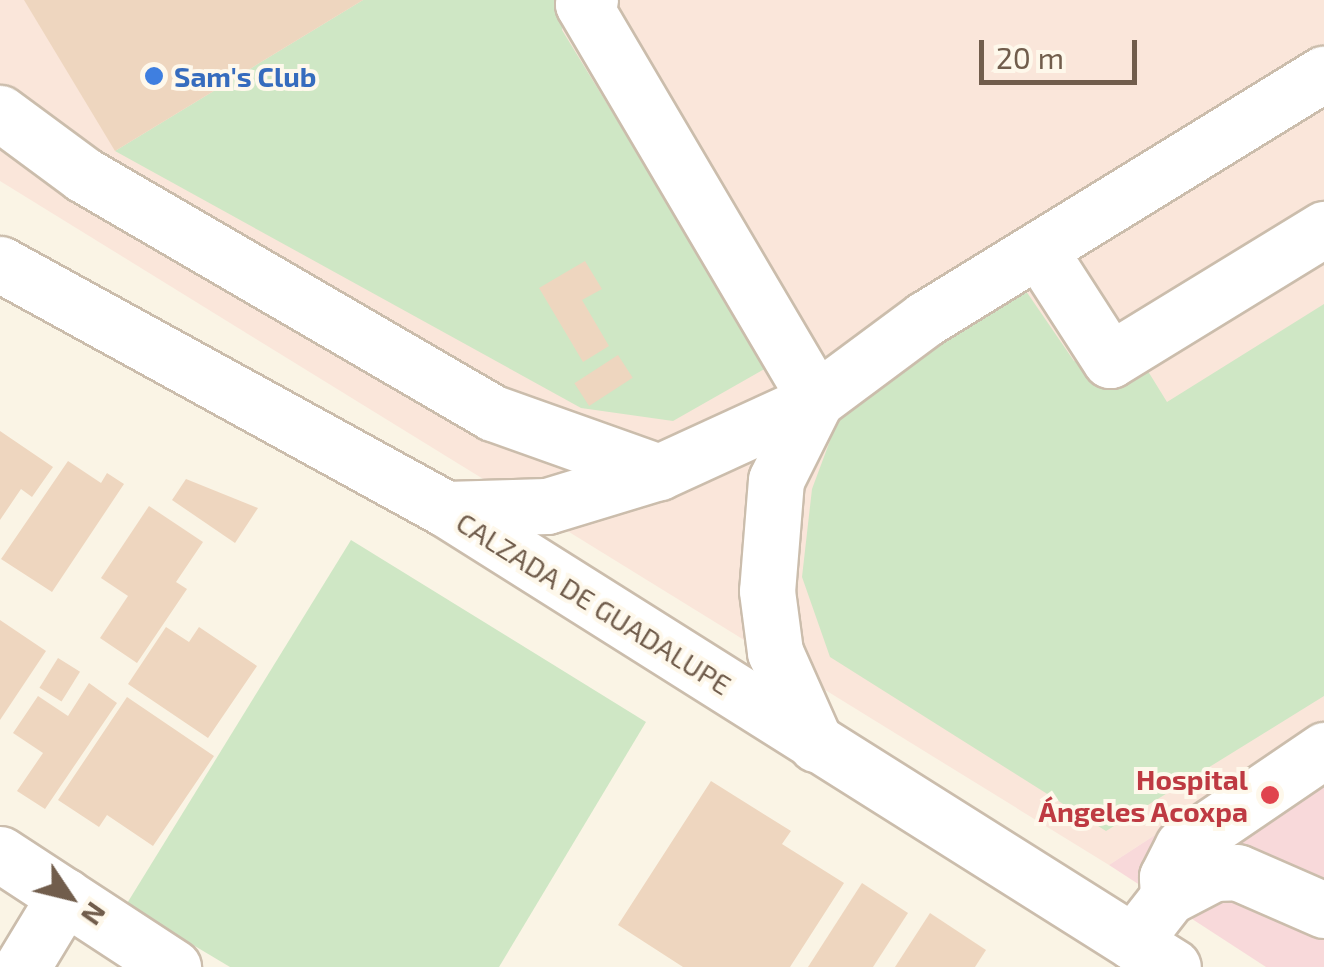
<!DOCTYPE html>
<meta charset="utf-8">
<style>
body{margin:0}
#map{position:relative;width:1324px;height:967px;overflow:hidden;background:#faf4e5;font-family:"Exo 2",sans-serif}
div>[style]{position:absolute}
.commercial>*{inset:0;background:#fae6da}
.medical>*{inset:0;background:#f8d9da}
.green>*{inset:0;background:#cfe7c5}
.building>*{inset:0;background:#eed6bf;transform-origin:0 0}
.roads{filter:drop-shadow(2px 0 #cbbdac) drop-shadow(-2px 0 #cbbdac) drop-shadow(0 2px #cbbdac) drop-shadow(0 -2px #cbbdac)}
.minor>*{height:55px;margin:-27.5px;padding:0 27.5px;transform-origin:27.5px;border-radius:27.5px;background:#fff}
.dots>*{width:28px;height:28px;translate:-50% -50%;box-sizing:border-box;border:5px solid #fef8eb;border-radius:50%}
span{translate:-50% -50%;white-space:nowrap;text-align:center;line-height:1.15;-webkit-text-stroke:8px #fef8eb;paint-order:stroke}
.shop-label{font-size:28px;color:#366cbe;font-weight:700}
.left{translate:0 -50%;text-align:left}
.street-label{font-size:28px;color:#715d4c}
.health-label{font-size:28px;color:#be3a42;font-weight:700}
.right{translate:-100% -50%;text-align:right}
.north{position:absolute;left:20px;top:847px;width:100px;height:100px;-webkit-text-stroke:8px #fef8eb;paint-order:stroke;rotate:125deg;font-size:28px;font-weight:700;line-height:40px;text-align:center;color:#715d4c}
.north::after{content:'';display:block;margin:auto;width:35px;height:45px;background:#715d4c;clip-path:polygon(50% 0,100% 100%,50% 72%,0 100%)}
.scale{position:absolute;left:979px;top:40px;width:158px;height:45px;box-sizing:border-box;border:5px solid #715d4c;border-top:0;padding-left:12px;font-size:30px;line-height:35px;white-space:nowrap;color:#715d4c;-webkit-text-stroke:8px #fef8eb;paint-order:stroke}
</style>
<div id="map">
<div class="commercial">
<div style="clip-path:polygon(0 0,1324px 0,1324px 725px,1109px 865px,0 181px)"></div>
</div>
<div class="medical">
<div style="clip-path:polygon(1324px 725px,1324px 967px,1266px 967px,1109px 865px)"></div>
</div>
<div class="green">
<div style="clip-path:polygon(363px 0,566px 0,562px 30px,768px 367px,673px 421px,581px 408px,115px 151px)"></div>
<div style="clip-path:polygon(1026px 291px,1074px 361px,1146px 368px,1167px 402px,1324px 304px,1324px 696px,1106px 831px,830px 657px,802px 577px,812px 489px,844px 403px)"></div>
<div style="clip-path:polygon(351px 540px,646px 722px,499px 967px,230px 967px,126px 905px)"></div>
</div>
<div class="building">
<div style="clip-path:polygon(24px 0,363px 0,115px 151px)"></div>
<div style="clip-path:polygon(585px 261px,602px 289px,582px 300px,609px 346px,583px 362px,539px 288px)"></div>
<div style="left:618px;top:355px;width:27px;height:52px;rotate:57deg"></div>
<div style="clip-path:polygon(0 431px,53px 467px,32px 497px,21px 489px,0 520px)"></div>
<div style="clip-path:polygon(68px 461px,101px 483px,107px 473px,124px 484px,52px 592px,1px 559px)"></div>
<div style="clip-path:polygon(186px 479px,258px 508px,235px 543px,172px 500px)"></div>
<div style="clip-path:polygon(149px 506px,203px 542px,176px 582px,187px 589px,137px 663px,100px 638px,128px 596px,101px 578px)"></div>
<div style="clip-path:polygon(0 620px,46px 651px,0 720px)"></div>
<div style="clip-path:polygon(166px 627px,189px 642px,199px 627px,257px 666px,208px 738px,128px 684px)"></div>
<div style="left:58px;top:658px;width:26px;height:35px;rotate:32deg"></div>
<div style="clip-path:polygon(89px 683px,117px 703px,45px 809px,17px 791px,43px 753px,13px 733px,38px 696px,68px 716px)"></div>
<div style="clip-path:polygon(127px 697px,214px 756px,153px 846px,107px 815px,99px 827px,58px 800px)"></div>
<div style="clip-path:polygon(711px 781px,791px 831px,782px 844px,844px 883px,790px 967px,683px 967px,618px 925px)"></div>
<div style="clip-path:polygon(862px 883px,908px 913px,873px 967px,808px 967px)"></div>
<div style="clip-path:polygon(930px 913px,986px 950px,975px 967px,895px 967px)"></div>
</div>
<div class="roads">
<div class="minor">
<div style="left:590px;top:0;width:8px;rotate:150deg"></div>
<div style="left:583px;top:4px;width:459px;rotate:59.5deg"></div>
<div style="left:0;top:113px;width:104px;rotate:36.4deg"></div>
<div style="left:84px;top:175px;width:473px;rotate:30.2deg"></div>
<div style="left:493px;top:413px;width:176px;rotate:19.6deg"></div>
<div style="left:1039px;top:250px;width:131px;rotate:57.2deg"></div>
<div style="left:1110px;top:360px;width:251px;rotate:-31.5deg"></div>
<div style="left:0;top:264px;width:509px;rotate:28.78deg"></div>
<div style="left:446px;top:509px;width:859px;rotate:32.21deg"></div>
<div style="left:816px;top:400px;width:89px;rotate:116.6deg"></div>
<div style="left:776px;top:480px;width:111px;rotate:94.6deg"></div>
<div style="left:767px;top:591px;width:62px;rotate:82.5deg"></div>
<div style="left:775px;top:652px;width:101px;rotate:66deg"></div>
<div style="left:446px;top:509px;width:101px;rotate:-1.7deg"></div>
<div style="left:547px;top:506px;width:117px;rotate:-16.9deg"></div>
<div style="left:659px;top:472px;width:173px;rotate:-24.6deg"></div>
<div style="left:816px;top:400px;width:136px;rotate:-36.6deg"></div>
<div style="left:925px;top:319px;width:468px;rotate:-31.6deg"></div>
<div style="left:0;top:854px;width:207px;rotate:33.2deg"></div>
<div style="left:1168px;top:897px;width:20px;rotate:-93deg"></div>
<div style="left:1167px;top:877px;width:35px;rotate:-63deg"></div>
<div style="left:1183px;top:846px;width:171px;rotate:-34.2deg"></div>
<div style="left:1133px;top:942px;width:57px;rotate:-52.1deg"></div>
<div style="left:1168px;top:897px;width:52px;rotate:-27.6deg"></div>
<div style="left:1214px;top:873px;width:23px;rotate:-2deg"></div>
<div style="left:1237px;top:872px;width:95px;rotate:23.6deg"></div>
<div style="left:22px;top:967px;width:83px;rotate:-58.8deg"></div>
</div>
</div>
<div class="dots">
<div style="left:154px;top:76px;background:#3f7fe0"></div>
<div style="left:1270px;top:795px;background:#e0444e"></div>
</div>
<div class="shop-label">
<span class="left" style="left:174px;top:76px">Sam's Club</span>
</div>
<div class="street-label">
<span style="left:594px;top:603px;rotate:32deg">CALZADA DE GUADALUPE</span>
</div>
<div class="health-label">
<span class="right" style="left:1248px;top:795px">Hospital<br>Ángeles Acoxpa</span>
</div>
<div class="north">N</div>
<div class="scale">20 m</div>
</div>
